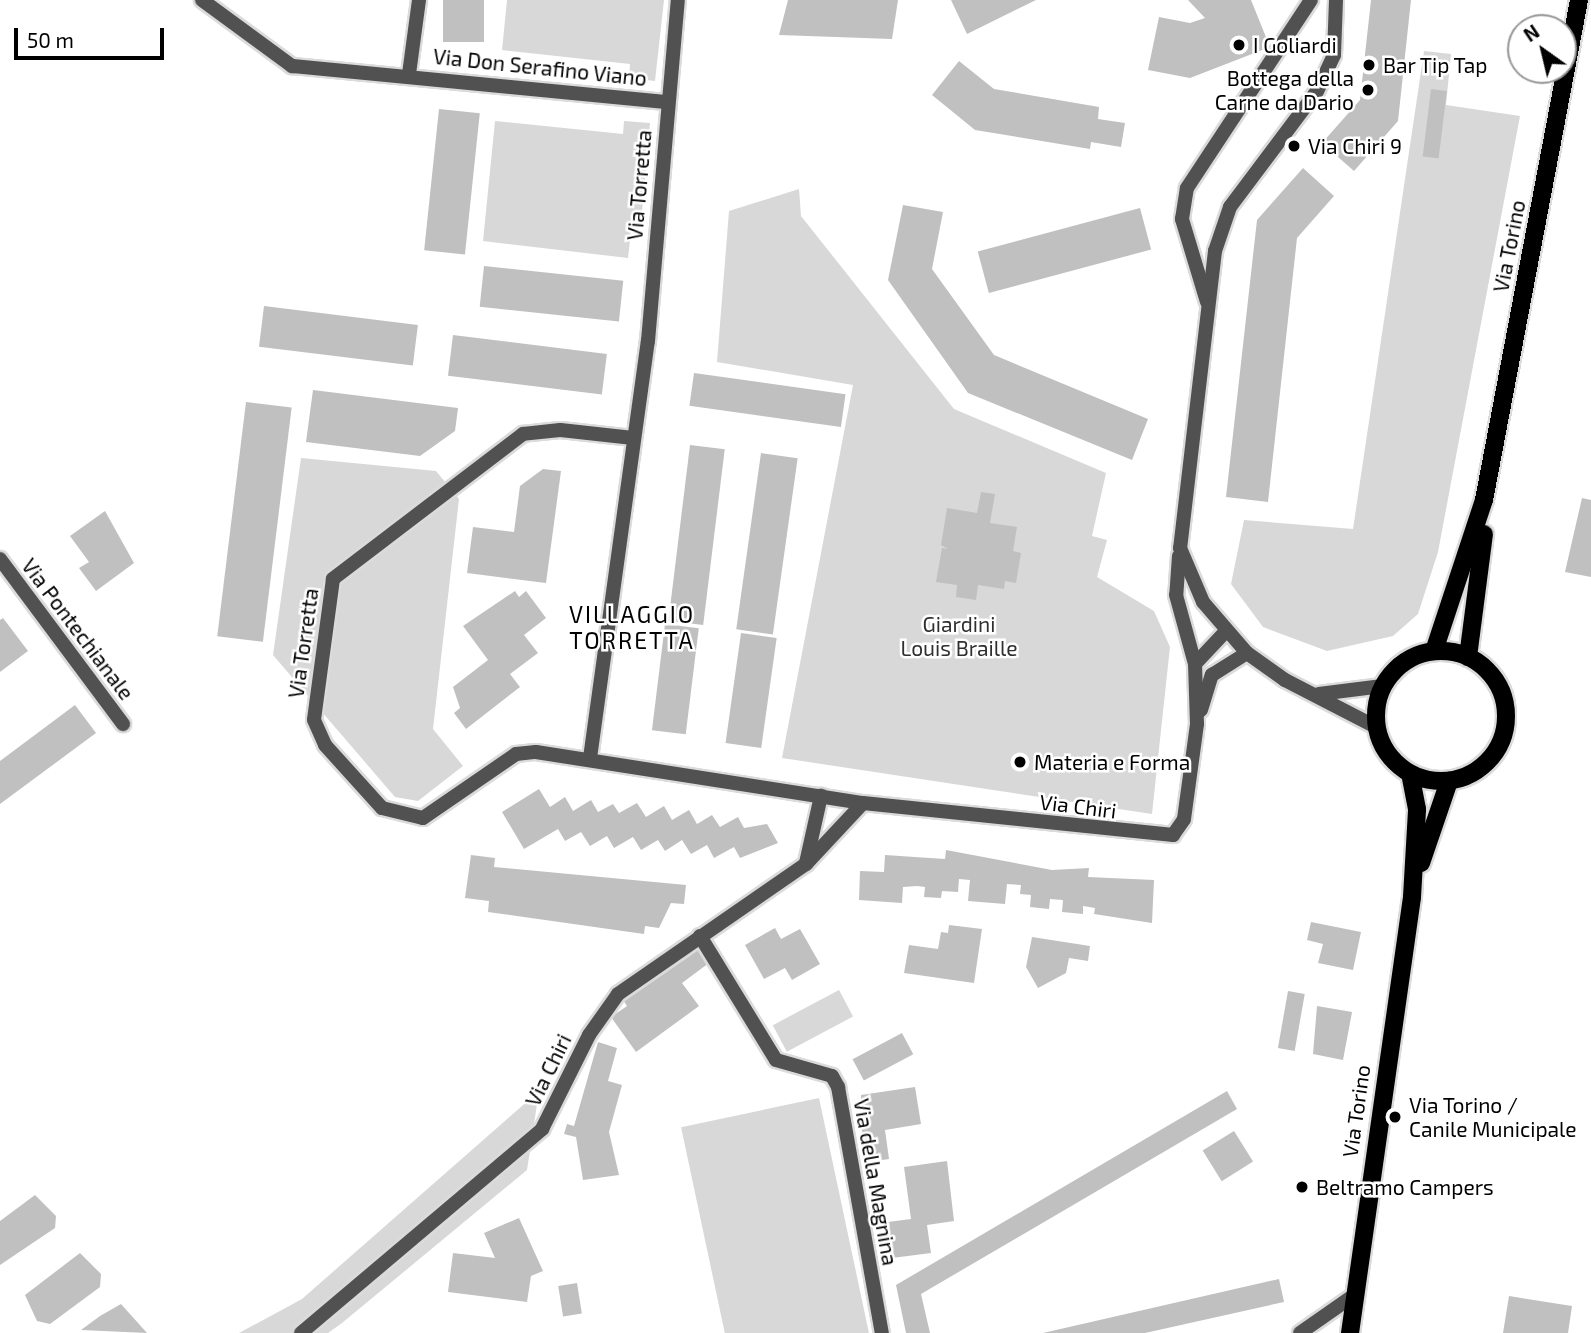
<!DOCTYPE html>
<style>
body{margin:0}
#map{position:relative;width:1591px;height:1333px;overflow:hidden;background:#fff;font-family:"Exo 2",sans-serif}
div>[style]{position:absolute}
.green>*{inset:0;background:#d8d8d8;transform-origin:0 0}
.building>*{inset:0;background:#c0c0c0;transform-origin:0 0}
.roads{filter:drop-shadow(2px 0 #dbdbdb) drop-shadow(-2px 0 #dbdbdb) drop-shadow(0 2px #dbdbdb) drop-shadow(0 -2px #dbdbdb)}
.minor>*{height:14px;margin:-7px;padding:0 7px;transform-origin:7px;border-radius:7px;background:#515151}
.primary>*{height:18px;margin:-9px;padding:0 9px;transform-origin:9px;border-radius:9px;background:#000}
.primary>.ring{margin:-9px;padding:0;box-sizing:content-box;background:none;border:18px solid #000;border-radius:50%}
.dots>*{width:19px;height:19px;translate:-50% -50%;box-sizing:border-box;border:4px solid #fff;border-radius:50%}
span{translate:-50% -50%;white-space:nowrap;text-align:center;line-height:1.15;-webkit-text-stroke:5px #fff;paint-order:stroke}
.poi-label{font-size:21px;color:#000}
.left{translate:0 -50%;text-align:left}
.right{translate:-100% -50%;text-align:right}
.street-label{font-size:21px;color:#000}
.park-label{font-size:21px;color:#2f2f2f}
.neighbourhood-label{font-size:23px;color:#000;letter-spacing:2px}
.north{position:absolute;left:1507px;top:14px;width:70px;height:70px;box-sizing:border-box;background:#fff;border:2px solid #999;border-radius:50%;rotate:326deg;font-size:19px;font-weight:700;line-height:28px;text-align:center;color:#000}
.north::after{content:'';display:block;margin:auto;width:24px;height:32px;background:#000;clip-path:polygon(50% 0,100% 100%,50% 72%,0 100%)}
.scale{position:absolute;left:14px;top:28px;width:150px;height:32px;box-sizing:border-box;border:4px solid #000;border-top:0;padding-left:9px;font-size:21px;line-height:24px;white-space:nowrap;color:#000;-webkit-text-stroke:5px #fff;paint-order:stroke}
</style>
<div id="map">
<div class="green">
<div style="clip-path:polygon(507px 0,664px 0,655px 81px,629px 78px,630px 64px,502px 50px)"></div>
<div style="clip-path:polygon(1424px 51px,1451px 54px,1446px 105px,1520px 116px,1438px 552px,1418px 614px,1393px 636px,1327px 651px,1263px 627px,1231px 584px,1244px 520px,1353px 529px)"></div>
<div style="clip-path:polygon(495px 121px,623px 134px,624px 121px,650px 123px,641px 223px,632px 223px,628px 258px,483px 241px)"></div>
<div style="clip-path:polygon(799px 189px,801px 216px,954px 409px,1106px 473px,1092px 536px,1107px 540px,1097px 577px,1154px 611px,1170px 647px,1152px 814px,782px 758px,853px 385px,717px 362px,729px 211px)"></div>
<div style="clip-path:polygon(301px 458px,436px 471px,459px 499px,433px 729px,463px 766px,418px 801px,395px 797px,273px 655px)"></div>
<div style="left:839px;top:990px;width:30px;height:75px;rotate:62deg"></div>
<div style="clip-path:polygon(539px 1091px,527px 1170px,342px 1323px,328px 1333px,239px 1333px,302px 1299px)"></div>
<div style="left:819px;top:1098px;width:240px;height:141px;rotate:78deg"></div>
</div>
<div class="building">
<div style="left:443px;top:0;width:41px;height:42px"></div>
<div style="clip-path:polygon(788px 0,898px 0,892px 39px,779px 35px)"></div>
<div style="clip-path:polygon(951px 0,1036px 0,967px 34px)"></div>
<div style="clip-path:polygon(1188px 0,1251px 0,1270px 47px,1190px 78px,1148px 70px,1159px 17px,1190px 23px,1205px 18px)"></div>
<div style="clip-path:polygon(1371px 0,1411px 0,1398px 121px,1354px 171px,1322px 143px,1360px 100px)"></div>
<div style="clip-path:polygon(959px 61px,994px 89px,1099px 107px,1098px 119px,1125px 123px,1121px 147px,1091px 142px,1090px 149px,975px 130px,932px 95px)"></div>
<div style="left:1431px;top:89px;width:16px;height:68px;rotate:7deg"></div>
<div style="left:439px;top:109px;width:41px;height:142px;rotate:6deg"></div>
<div style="clip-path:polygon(1303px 168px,1334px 196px,1297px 238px,1268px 502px,1226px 497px,1257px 220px)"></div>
<div style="clip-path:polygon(903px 205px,943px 212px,932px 269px,994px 355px,1148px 419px,1132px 460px,968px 393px,888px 280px)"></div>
<div style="left:1140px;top:208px;width:43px;height:168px;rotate:75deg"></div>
<div style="left:484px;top:266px;width:140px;height:41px;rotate:6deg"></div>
<div style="left:264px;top:306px;width:155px;height:41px;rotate:7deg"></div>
<div style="left:453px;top:335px;width:155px;height:41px;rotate:7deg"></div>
<div style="left:694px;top:373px;width:153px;height:33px;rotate:8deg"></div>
<div style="clip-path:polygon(313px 390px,458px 408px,455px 431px,420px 456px,306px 442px)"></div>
<div style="left:246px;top:402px;width:46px;height:236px;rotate:7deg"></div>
<div style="left:690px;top:445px;width:35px;height:177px;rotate:7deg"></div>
<div style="left:761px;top:453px;width:37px;height:178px;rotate:8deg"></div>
<div style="clip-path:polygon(543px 469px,561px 471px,546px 583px,467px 573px,473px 527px,514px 532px,520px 486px)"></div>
<div style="clip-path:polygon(981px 492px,995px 494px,990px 523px,1017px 527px,1013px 551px,1021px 553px,1016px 583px,1005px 581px,1004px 589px,978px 585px,976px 600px,956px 597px,957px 585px,936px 582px,942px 548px,948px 549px,941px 545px,947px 508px,977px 513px)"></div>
<div style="clip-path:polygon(1582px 498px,1591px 500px,1591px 577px,1565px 572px)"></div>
<div style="clip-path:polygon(105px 511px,134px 563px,96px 591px,79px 568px,89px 562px,70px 536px)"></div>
<div style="clip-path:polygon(515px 591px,519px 597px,526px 591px,546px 618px,524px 635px,538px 653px,510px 674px,520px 687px,466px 729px,454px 713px,460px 708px,453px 687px,488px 660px,463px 626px)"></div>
<div style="clip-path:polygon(3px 618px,28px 651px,0 672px,0 620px)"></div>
<div style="left:665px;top:624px;width:34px;height:107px;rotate:7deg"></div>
<div style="left:741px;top:633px;width:36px;height:111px;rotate:8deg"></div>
<div style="clip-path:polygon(75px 705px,96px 733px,0 804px,0 761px)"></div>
<div style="clip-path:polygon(539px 789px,550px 807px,565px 797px,573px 811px,591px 800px,598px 812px,613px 804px,619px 813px,637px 803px,646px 817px,664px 806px,672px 820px,689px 810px,697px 824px,712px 815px,720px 827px,738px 817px,744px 828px,767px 824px,778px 843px,740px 858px,734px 847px,714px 858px,707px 845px,691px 854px,682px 840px,665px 851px,658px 840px,641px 850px,633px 837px,614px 848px,607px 836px,590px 846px,581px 832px,565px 841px,558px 829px,524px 849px,502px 812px)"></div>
<div style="clip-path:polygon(946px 850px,1052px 870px,1089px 868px,1088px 877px,1154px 880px,1152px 923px,1094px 914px,1095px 908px,1083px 906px,1083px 914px,1062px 912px,1063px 900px,1050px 899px,1049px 909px,1030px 907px,1031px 895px,1020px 894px,1021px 885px,1007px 884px,1005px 904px,968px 901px,970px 880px,959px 879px,958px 892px,942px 891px,941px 898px,924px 897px,925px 887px,917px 886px,903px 887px,902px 903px,859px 900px,860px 871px,884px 872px,885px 855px,945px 859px)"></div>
<div style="clip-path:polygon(471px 855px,495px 858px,494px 867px,686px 885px,684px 904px,671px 903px,659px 928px,645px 926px,644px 934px,488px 912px,489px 901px,465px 898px)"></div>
<div style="clip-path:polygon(1311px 922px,1361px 932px,1353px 970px,1318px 963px,1323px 944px,1307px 940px)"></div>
<div style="clip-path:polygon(949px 925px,982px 929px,974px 983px,904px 973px,909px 945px,938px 949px,941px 932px,948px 933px)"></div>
<div style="clip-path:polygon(775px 928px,781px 939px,800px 929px,820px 964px,792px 980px,785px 968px,764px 979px,745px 945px)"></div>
<div style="clip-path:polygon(1032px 937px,1090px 946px,1088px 961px,1069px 958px,1066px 973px,1038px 988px,1026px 967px)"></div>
<div style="clip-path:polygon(701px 944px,713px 960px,682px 983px,699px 1006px,636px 1052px,611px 1017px,627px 1006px,623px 1000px)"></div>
<div style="left:1288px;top:991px;width:17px;height:58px;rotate:10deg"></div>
<div style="clip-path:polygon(1317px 1006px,1352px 1012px,1343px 1060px,1313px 1054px)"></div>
<div style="left:902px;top:1033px;width:24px;height:56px;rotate:62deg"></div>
<div style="clip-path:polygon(598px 1042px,617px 1048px,608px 1081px,622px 1085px,609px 1132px,619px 1175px,583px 1180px,576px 1137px,564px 1134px,567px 1124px,574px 1126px)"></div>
<div style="clip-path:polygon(915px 1087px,921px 1124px,885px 1130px,889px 1159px,863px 1163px,861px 1095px)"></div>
<div style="clip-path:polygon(1227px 1091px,1237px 1109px,921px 1294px,930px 1333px,906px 1333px,896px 1285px)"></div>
<div style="left:1234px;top:1131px;width:36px;height:37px;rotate:58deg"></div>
<div style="clip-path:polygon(947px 1161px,954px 1221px,927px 1225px,931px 1253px,892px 1258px,888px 1222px,911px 1219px,904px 1167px)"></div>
<div style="clip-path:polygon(35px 1195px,56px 1216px,55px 1228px,0 1265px,0 1221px)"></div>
<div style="clip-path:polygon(519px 1218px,543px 1271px,531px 1276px,527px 1302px,448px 1292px,453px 1253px,495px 1258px,484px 1233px)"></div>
<div style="clip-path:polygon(80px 1253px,101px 1274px,100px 1287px,50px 1324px,37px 1321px,25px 1295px)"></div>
<div style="clip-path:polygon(1279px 1279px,1284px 1302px,1145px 1333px,1043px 1333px)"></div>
<div style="left:577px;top:1283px;width:31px;height:19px;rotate:81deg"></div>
<div style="clip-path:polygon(1509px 1296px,1572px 1306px,1568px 1333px,1503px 1333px)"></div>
<div style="clip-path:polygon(121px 1304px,147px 1333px,81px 1330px,100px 1316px)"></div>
</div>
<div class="roads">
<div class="minor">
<div style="left:202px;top:0;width:112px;rotate:36.3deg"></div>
<div style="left:292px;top:66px;width:376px;rotate:5.5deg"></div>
<div style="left:1336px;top:0;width:55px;rotate:92.1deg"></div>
<div style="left:1334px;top:55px;width:40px;rotate:115deg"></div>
<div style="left:1317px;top:91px;width:145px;rotate:126.9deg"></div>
<div style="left:1230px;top:207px;width:46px;rotate:108.8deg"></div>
<div style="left:1215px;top:251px;width:299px;rotate:96.7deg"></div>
<div style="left:1180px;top:548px;width:59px;rotate:66.9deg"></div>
<div style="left:1203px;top:602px;width:67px;rotate:49.2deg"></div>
<div style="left:1247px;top:653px;width:47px;rotate:35.4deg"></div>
<div style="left:1285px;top:680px;width:102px;rotate:27.3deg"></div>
<div style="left:409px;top:74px;width:75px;rotate:-82.3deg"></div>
<div style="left:1207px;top:302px;width:87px;rotate:-106.8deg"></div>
<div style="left:1182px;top:219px;width:31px;rotate:-81deg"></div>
<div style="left:1187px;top:188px;width:225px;rotate:-56.6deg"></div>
<div style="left:633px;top:438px;width:73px;rotate:-173.7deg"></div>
<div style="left:560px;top:430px;width:37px;rotate:174deg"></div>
<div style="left:523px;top:434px;width:239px;rotate:142.7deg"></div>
<div style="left:333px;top:579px;width:142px;rotate:97.7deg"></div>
<div style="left:314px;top:720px;width:27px;rotate:66deg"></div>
<div style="left:325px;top:745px;width:85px;rotate:47.9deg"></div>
<div style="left:382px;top:808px;width:42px;rotate:13.7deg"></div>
<div style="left:423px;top:818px;width:113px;rotate:-34.5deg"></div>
<div style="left:516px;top:754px;width:20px;rotate:-6deg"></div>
<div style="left:536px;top:752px;width:331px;rotate:8.9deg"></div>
<div style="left:863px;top:803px;width:312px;rotate:5.9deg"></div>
<div style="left:1173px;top:835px;width:19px;rotate:-55deg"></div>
<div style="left:1184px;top:819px;width:96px;rotate:-82.2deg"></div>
<div style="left:1197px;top:724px;width:60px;rotate:-91.9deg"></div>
<div style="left:1195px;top:664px;width:45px;rotate:-46.8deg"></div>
<div style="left:1179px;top:556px;width:39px;rotate:94deg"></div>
<div style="left:1176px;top:595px;width:72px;rotate:74.6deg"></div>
<div style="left:0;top:559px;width:206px;rotate:53.3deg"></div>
<div style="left:1319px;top:694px;width:64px;rotate:-7.2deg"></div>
<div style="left:1201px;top:710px;width:37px;rotate:-73deg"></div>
<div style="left:1212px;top:675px;width:41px;rotate:-32.2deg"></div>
<div style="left:590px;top:758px;width:421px;rotate:-82.1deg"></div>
<div style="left:648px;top:341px;width:342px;rotate:-85deg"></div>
<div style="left:806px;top:863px;width:69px;rotate:-77.4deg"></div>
<div style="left:700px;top:936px;width:145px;rotate:58.5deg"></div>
<div style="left:776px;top:1060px;width:58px;rotate:15.9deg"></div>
<div style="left:832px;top:1076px;width:13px;rotate:61deg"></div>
<div style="left:838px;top:1087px;width:250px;rotate:79.9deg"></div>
<div style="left:301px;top:1333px;width:316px;rotate:-40.2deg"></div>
<div style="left:542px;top:1129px;width:105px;rotate:-63.4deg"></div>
<div style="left:589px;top:1035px;width:50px;rotate:-54.7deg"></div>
<div style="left:618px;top:994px;width:229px;rotate:-34.7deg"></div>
<div style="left:806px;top:864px;width:83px;rotate:-46.9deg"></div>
<div style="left:1300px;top:1333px;width:65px;rotate:-34.9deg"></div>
</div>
<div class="primary">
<div style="left:1434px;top:651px;width:159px;rotate:-71.7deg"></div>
<div style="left:1484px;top:500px;width:509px;rotate:-79.24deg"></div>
<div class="ring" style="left:1376px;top:651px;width:112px;height:112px"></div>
<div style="left:1468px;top:657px;width:124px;rotate:-82.6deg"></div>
<div style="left:1421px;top:863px;width:87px;rotate:-71.1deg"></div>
<div style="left:1350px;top:1333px;width:440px;rotate:-81.9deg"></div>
<div style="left:1412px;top:897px;width:88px;rotate:-86.7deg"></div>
<div style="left:1417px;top:809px;width:36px;rotate:-101deg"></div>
</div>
</div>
<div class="dots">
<div style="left:1239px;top:45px;background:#000"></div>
<div style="left:1369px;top:65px;background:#000"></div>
<div style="left:1368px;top:90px;background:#000"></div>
<div style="left:1294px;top:146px;background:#000"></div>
<div style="left:1020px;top:762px;background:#000"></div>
<div style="left:1395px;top:1117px;background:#000"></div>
<div style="left:1302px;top:1187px;background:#000"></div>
</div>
<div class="poi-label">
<span class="left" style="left:1253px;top:45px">I Goliardi</span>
<span class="left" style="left:1383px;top:65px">Bar Tip Tap</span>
<span class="right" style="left:1354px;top:90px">Bottega della<br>Carne da Dario</span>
<span class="left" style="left:1308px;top:146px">Via Chiri 9</span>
<span class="left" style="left:1034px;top:762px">Materia e Forma</span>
<span class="left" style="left:1409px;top:1117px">Via Torino /<br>Canile Municipale</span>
<span class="left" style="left:1316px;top:1187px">Beltramo Campers</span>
</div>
<div class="street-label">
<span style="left:540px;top:67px;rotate:6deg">Via Don Serafino Viano</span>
<span style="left:639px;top:185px;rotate:-85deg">Via Torretta</span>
<span style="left:1509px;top:246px;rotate:-79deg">Via Torino</span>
<span style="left:78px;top:629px;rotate:53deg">Via Pontechianale</span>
<span style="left:303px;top:643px;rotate:-82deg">Via Torretta</span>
<span style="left:1078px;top:806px;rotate:7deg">Via Chiri</span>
<span style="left:548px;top:1070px;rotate:-64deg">Via Chiri</span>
<span style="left:1356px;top:1111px;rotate:-82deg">Via Torino</span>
<span style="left:876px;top:1182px;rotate:80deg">Via della Magnina</span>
</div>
<div class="park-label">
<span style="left:959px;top:636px">Giardini<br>Louis Braille</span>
</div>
<div class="neighbourhood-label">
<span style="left:632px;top:627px">VILLAGGIO<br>TORRETTA</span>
</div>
<div class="north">N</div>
<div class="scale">50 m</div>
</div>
